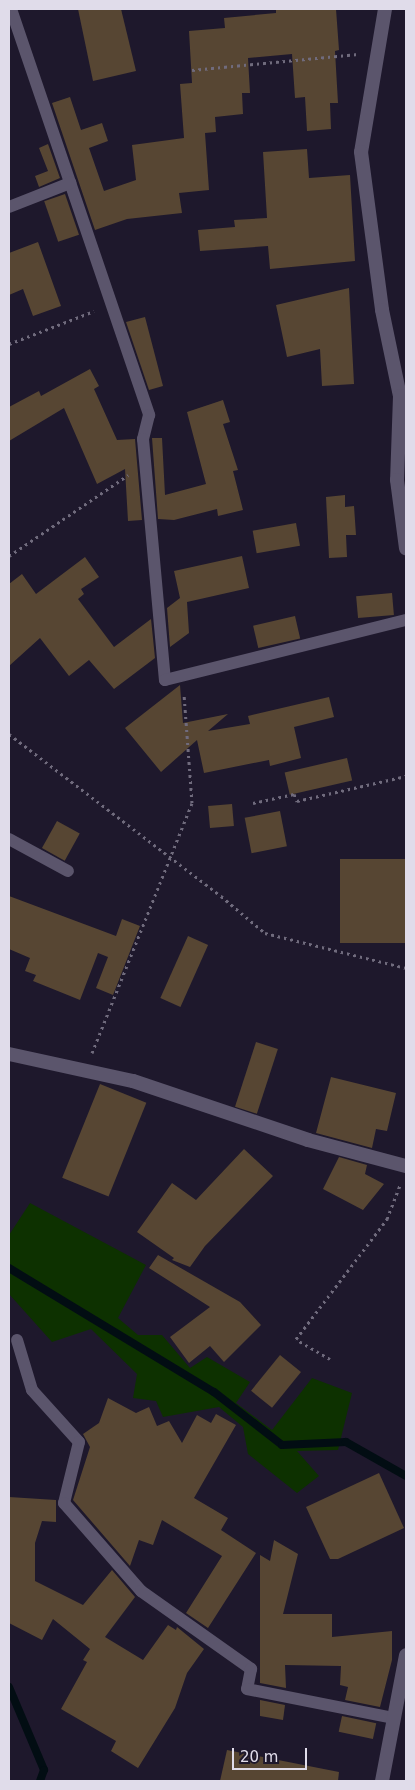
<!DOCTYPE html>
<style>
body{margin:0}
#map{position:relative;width:415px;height:1790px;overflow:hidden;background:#1e182c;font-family:"DejaVu Sans",sans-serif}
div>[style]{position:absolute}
.green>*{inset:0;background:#0d3100}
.stream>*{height:8px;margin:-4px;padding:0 4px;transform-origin:4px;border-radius:4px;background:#020d13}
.building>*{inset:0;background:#574633;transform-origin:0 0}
.path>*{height:3px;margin-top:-1.5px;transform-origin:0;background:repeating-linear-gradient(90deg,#706b7d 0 2.5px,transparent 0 6.5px)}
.service>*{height:12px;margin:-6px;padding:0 6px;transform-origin:6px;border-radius:6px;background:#5b556c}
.minor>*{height:14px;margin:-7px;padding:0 7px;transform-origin:7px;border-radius:7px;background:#5b556c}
span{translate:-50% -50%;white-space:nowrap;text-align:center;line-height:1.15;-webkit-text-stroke:5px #1e182c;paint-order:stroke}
.frame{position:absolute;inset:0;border:10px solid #e0dcea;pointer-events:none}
.scale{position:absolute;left:232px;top:1748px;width:75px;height:22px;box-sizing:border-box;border:2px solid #e0dcea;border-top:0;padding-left:6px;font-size:15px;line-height:18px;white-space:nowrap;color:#e0dcea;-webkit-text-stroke:4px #1e182c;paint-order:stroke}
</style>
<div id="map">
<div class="green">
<div style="clip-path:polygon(30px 1203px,146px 1265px,118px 1318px,138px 1335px,162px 1335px,190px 1368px,207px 1357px,250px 1382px,236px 1403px,272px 1430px,312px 1378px,352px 1393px,338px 1450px,297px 1451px,319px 1476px,297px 1493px,248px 1454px,243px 1427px,219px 1407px,163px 1417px,156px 1401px,133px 1398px,137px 1374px,91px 1329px,52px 1342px,9px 1294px,9px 1235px)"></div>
</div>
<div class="stream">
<div style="left:9px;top:1268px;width:240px;rotate:31.2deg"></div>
<div style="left:214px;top:1392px;width:86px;rotate:37.9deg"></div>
<div style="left:282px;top:1445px;width:64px;rotate:-2.7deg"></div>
<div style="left:346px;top:1442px;width:69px;rotate:29.5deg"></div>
<div style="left:9px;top:1687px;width:90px;rotate:67.1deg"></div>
<div style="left:44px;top:1770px;width:12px;rotate:110deg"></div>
</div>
<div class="building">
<div style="clip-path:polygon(78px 9px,121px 9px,136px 71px,93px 81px)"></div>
<div style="clip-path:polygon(276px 9px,336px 9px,339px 50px,335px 51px,338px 103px,330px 103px,331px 129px,307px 131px,305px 97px,295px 98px,292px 54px,248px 58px,250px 93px,242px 93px,243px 114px,215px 117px,216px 132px,205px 133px,209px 190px,179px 193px,182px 213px,127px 219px,95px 230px,52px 103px,70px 97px,81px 130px,102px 123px,108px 141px,89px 148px,104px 191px,136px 180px,132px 145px,184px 138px,180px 84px,192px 83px,189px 31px,225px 28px,224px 18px,276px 13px)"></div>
<div style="clip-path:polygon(48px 144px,60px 178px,39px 187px,35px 176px,48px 171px,39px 148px)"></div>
<div style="clip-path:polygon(307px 149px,309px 178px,350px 175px,355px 261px,270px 269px,268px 246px,200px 251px,198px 230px,235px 227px,234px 220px,267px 218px,263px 152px)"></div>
<div style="left:65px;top:194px;width:43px;height:22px;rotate:71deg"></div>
<div style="clip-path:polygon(38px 242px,61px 306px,33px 316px,23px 289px,9px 295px,9px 253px)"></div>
<div style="clip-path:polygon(349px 288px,354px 384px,322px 386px,320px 349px,287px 357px,276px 305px)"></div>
<div style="clip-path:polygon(145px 317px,163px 386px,149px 390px,126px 322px)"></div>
<div style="clip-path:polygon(90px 369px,99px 386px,94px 389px,117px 440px,135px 439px,142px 520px,128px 521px,125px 469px,97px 484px,64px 408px,9px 441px,9px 407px,39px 391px,41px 396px)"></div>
<div style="clip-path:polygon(223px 400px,230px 422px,223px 424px,238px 470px,233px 471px,243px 510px,218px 516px,217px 509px,174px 520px,158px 519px,152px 438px,162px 438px,165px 495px,206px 484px,187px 412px)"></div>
<div style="clip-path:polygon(345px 495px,345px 507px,354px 506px,356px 535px,346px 535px,347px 557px,329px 558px,326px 497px)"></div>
<div style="left:296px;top:523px;width:23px;height:44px;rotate:80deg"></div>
<div style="clip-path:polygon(242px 556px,249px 588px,187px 602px,189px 633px,170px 647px,167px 608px,180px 598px,174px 571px)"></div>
<div style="clip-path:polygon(85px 557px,99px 577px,81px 589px,84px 594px,78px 599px,114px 647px,151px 619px,155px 658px,114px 689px,89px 660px,69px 676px,40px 638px,9px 666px,9px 584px,22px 574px,36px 594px)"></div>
<div style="left:392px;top:593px;width:22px;height:36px;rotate:85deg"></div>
<div style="left:295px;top:616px;width:23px;height:43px;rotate:77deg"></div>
<div style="clip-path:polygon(180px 685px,183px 723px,228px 714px,208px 731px,250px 724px,248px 716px,329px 697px,334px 717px,294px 727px,301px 758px,270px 766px,269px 760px,204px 773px,197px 740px,161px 772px,125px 728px)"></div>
<div style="left:347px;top:758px;width:23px;height:64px;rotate:77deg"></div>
<div style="left:232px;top:804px;width:22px;height:24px;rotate:85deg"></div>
<div style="left:280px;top:811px;width:36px;height:36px;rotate:79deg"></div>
<div style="left:57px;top:821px;width:26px;height:31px;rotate:29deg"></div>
<div style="left:406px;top:859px;width:84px;height:66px;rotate:90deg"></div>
<div style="clip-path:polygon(9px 896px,116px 936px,122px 919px,140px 926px,113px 995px,96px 988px,108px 957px,98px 953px,80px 1000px,33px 981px,36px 975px,25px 971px,30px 958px,9px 949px)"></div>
<div style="left:188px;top:936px;width:22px;height:68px;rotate:24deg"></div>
<div style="left:256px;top:1042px;width:23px;height:68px;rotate:18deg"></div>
<div style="clip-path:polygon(331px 1077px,396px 1093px,387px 1131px,376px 1129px,372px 1148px,316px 1133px)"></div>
<div style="left:100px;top:1084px;width:50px;height:101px;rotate:22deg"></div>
<div style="clip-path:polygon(244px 1149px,273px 1176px,205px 1246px,190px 1267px,172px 1260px,174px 1258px,137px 1232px,172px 1183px,196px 1200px)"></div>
<div style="clip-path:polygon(339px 1157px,367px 1165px,365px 1174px,384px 1184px,363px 1210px,323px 1189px)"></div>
<div style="clip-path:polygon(158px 1255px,240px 1302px,261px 1325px,224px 1362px,210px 1346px,189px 1363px,170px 1337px,210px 1307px,149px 1268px)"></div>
<div style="left:280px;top:1355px;width:27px;height:46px;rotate:39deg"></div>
<div style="clip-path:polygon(108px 1398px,136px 1413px,149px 1407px,157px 1426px,169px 1421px,182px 1443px,197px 1415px,211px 1423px,216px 1414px,236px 1425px,194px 1498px,228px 1518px,221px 1530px,256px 1553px,208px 1628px,186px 1613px,222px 1556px,162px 1520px,153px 1545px,139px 1540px,130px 1566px,73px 1500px,90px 1447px,83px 1434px,99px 1423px)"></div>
<div style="clip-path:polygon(379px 1473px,404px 1528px,338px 1559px,330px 1559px,306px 1507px)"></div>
<div style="clip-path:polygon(9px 1497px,56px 1500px,56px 1522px,42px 1521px,35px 1543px,35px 1581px,83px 1605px,112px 1570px,135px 1597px,105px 1637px,143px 1660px,168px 1625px,176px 1630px,177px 1627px,204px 1649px,187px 1673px,175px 1708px,138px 1768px,111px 1751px,116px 1741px,61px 1709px,87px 1662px,83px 1660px,90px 1649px,53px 1619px,42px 1640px,9px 1623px)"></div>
<div style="clip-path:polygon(274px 1540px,298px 1554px,283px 1614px,332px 1614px,332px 1637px,392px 1631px,392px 1660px,380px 1707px,345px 1700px,348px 1687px,340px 1685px,341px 1666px,285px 1665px,286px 1688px,260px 1683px,260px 1555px,270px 1561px)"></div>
<div style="clip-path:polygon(260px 1700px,285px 1705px,283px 1720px,260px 1716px)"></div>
<div style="left:342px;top:1716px;width:35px;height:16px;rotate:12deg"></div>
<div style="clip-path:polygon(227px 1750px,339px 1772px,338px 1781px,220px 1781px)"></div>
</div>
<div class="path">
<div style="left:192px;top:70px;width:167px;rotate:-5.5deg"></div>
<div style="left:9px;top:344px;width:91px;rotate:-21.2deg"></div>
<div style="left:9px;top:556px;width:144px;rotate:-34.2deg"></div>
<div style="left:9px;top:734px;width:267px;rotate:37.4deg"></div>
<div style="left:221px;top:896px;width:57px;rotate:40.1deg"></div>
<div style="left:265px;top:933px;width:145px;rotate:13.9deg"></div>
<div style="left:253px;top:803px;width:42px;rotate:-12.4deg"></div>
<div style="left:294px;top:794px;width:8px;rotate:67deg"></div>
<div style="left:297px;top:801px;width:112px;rotate:-12.9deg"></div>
<div style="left:92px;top:1053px;width:269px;rotate:-68.2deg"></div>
<div style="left:192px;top:803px;width:109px;rotate:-94.2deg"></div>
<div style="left:330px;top:1359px;width:39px;rotate:-150deg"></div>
<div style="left:296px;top:1339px;width:151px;rotate:-52.8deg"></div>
<div style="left:387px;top:1219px;width:36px;rotate:-69deg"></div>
</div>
<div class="service">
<div style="left:11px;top:9px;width:429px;rotate:71.2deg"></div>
<div style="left:149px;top:415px;width:25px;rotate:104deg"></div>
<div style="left:143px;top:439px;width:242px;rotate:84.8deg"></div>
<div style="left:165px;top:680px;width:248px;rotate:-14deg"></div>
<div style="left:9px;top:207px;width:66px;rotate:-21.5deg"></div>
<div style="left:9px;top:839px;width:67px;rotate:28.5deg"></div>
<div style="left:17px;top:1340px;width:52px;rotate:73.3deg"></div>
<div style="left:32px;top:1390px;width:70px;rotate:47.9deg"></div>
<div style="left:79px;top:1442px;width:63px;rotate:103.8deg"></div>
<div style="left:64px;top:1503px;width:117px;rotate:48.8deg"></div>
<div style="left:141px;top:1591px;width:135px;rotate:35.3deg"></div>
<div style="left:251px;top:1669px;width:20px;rotate:101deg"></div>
<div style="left:247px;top:1689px;width:150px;rotate:11.2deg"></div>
</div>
<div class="minor">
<div style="left:385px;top:9px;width:145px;rotate:99.5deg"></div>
<div style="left:361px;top:152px;width:159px;rotate:82.4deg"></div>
<div style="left:382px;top:310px;width:88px;rotate:78.2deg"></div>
<div style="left:400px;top:396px;width:84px;rotate:92deg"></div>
<div style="left:397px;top:480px;width:69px;rotate:82.5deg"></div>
<div style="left:9px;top:1054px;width:127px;rotate:12.3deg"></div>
<div style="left:133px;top:1081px;width:185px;rotate:18.6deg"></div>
<div style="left:308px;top:1140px;width:101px;rotate:14.9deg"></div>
<div style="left:382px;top:1781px;width:128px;rotate:-79.2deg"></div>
</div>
<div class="frame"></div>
<div class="scale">20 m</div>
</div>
